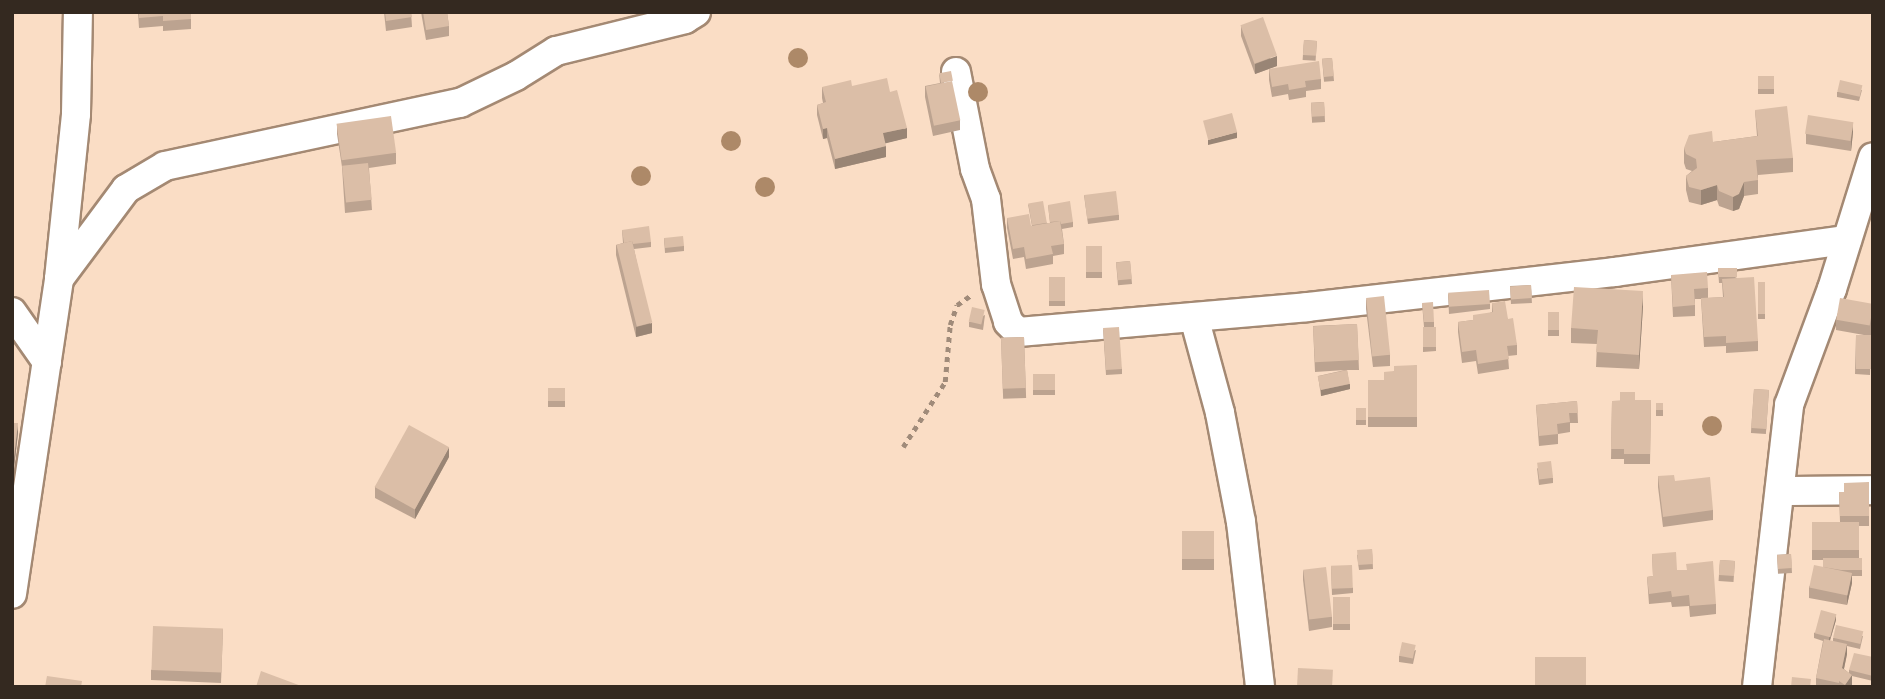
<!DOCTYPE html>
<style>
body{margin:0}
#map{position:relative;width:1885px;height:699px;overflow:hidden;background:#faddc5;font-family:Quicksand,sans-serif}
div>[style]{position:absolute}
.path>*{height:4.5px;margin-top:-2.25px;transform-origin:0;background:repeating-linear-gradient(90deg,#a08b7a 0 5px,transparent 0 10px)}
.roads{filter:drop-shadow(2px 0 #a48973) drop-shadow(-2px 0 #a48973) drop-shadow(0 2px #a48973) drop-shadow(0 -2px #a48973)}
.minor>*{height:28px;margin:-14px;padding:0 14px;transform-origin:14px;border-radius:14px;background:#fff}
.trees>*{width:20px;height:20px;margin:-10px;border-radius:50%;background:#ad8968}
.wall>*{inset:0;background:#bca390;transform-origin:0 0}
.shaded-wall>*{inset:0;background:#998575}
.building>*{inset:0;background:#dbbea7;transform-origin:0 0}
span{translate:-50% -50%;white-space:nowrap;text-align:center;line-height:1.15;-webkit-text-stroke:6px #ffedde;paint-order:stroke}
.frame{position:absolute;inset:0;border:14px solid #342920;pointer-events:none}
</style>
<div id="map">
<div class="path">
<div style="left:903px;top:447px;width:77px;rotate:-57.1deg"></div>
<div style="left:945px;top:382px;width:57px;rotate:-85deg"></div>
<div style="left:950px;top:325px;width:21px;rotate:-71deg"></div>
<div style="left:957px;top:305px;width:19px;rotate:-35deg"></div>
</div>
<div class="roads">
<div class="minor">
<div style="left:956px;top:72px;width:99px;rotate:78.9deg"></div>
<div style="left:975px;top:169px;width:32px;rotate:70deg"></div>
<div style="left:986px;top:199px;width:86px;rotate:83.3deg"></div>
<div style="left:996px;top:284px;width:40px;rotate:72deg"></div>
<div style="left:1008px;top:322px;width:14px;rotate:45deg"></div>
<div style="left:1018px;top:332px;width:290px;rotate:-4.9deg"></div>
<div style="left:1307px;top:307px;width:310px;rotate:-6.5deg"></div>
<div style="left:1615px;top:272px;width:234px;rotate:-7.9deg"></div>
<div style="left:59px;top:279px;width:112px;rotate:-53.3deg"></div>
<div style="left:126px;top:189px;width:45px;rotate:-30.5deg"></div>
<div style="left:165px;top:166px;width:302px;rotate:-12.1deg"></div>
<div style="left:460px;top:103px;width:62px;rotate:-25.7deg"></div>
<div style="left:516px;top:76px;width:47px;rotate:-32deg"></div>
<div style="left:556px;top:51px;width:133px;rotate:-13.9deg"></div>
<div style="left:685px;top:19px;width:13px;rotate:-32deg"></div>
<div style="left:12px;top:312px;width:61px;rotate:55deg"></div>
<div style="left:1194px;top:317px;width:99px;rotate:74.8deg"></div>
<div style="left:1220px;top:413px;width:111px;rotate:79.1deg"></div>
<div style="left:1241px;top:522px;width:166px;rotate:83.4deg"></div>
<div style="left:1780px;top:491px;width:93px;rotate:-0.6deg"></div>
<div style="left:12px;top:594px;width:318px;rotate:-81.5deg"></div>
<div style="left:59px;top:279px;width:166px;rotate:-84.1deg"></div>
<div style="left:76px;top:114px;width:102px;rotate:-88.9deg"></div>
<div style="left:1757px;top:687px;width:284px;rotate:-83.5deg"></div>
<div style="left:1789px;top:405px;width:124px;rotate:-69.7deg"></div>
<div style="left:1832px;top:289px;width:138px;rotate:-72.7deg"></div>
</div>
</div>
<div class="trees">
<div style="left:798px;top:58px"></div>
<div style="left:978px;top:92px"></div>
<div style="left:731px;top:141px"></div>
<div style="left:641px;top:176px"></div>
<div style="left:765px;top:187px"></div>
<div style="left:1712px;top:426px"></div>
</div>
<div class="wall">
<div style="clip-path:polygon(138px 12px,191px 12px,191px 29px,163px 31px,163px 26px,139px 28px)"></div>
<div style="clip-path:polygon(384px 12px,411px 12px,412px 27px,386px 31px)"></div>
<div style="clip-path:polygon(421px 12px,447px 12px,449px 26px,449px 36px,426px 40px)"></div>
<div style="clip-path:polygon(1241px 26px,1277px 66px,1255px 74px,1241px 36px)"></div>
<div style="left:1304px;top:40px;width:13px;height:20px;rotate:4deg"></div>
<div style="left:1332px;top:58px;width:23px;height:10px;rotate:85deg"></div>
<div style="clip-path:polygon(1269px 69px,1321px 79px,1321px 89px,1306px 91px,1306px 97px,1289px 100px,1288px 94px,1272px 97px,1269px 80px)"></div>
<div style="clip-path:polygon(939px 73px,960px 120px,960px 130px,933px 136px,925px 97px,925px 86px,940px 83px)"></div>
<div style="left:1758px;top:76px;width:16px;height:18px"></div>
<div style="clip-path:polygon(852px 86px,890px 92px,907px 138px,885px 143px,886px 157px,835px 169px,827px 138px,823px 139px,817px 115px,817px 105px,823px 103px,822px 98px,822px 87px)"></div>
<div style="clip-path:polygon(1862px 90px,1859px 101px,1837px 97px,1837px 92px)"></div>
<div style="left:1324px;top:102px;width:20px;height:13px;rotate:87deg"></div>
<div style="clip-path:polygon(1755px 110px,1793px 158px,1793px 172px,1758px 175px,1758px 194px,1744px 196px,1739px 209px,1733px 211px,1719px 206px,1717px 200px,1701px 205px,1689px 202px,1686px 190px,1686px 176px,1692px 171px,1686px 169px,1684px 163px,1684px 148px,1713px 142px,1757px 136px)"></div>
<div style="clip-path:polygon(337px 124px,396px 153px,396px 164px,369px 168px,372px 210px,345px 213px,342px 167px,337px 134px)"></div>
<div style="clip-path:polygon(1853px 132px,1851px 151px,1806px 144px,1806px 134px)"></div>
<div style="clip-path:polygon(1084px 195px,1119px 215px,1119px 220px,1088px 224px)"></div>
<div style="clip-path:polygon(1028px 204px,1047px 223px,1050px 223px,1048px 205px,1073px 222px,1073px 227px,1062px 229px,1064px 244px,1064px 254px,1053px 256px,1053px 264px,1026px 269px,1024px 257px,1013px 259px,1007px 228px,1007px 218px,1032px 226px)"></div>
<div style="clip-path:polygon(622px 230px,651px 242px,651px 247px,634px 249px,652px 333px,636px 337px,616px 255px,616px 245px,623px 243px)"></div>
<div style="clip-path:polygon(664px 238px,684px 246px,684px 251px,665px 253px)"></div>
<div style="left:1086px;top:246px;width:16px;height:32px"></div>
<div style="left:1130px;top:261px;width:23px;height:14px;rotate:85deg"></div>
<div style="clip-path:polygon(1718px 269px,1737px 278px,1758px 341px,1758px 351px,1726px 353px,1726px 346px,1704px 347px,1701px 299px,1695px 299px,1695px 316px,1673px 317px,1671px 275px,1708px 288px,1708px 298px,1723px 297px,1722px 283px,1719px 283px)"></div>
<div style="left:1065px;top:277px;width:29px;height:16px;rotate:90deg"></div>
<div style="left:1758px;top:282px;width:7px;height:37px"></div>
<div style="left:1531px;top:285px;width:18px;height:21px;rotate:87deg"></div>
<div style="clip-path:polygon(1448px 294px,1490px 304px,1490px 309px,1449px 314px)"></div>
<div style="clip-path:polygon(1366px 298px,1390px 355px,1390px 366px,1373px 367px,1366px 309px)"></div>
<div style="clip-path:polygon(1422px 303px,1434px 322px,1434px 327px,1436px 327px,1436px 351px,1423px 352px,1423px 327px,1424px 327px)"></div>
<div style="clip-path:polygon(1492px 303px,1508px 319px,1517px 345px,1517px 355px,1508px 356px,1509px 369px,1478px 374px,1476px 361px,1462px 363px,1458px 332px,1458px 322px,1473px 320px,1492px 312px)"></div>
<div style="clip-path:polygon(1873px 304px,1873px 336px,1871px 336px,1870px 375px,1855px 374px,1856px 335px,1864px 335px,1836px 330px,1836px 320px)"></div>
<div style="clip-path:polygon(1643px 306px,1639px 369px,1596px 367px,1597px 344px,1571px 343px,1571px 328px)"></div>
<div style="left:1548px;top:312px;width:11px;height:24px"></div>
<div style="clip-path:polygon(985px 315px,983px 330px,969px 327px,969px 322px)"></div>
<div style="clip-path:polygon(1357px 324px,1359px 370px,1347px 370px,1350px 389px,1321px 396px,1318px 376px,1345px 370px,1315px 372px,1313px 326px)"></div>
<div style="clip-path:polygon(1103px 328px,1122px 369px,1122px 374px,1106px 375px)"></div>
<div style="left:1024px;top:337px;width:61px;height:23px;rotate:88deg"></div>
<div style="clip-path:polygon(1417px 365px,1417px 427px,1368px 427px,1368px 380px,1384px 380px,1394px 371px)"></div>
<div style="left:1055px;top:374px;width:21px;height:22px;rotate:90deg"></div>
<div style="left:548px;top:388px;width:17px;height:19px"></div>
<div style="left:1754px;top:389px;width:15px;height:44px;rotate:4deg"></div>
<div style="clip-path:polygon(1635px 400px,1651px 400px,1650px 464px,1624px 464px,1624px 459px,1611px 459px,1612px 401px)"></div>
<div style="clip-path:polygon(1577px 401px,1578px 423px,1570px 423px,1570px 432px,1558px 434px,1558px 444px,1539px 446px,1536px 405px)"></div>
<div style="left:1656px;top:403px;width:7px;height:13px"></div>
<div style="left:1356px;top:408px;width:10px;height:17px"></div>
<div style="clip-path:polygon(12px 423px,18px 433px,14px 468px,12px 467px)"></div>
<div style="clip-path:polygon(449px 457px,415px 519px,375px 498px,375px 487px)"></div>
<div style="clip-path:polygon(1537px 468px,1553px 478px,1553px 483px,1539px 485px)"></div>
<div style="clip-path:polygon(1658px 476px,1675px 481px,1713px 510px,1713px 520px,1663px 527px,1658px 487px)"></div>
<div style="clip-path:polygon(1869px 482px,1869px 526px,1859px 526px,1859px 558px,1862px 558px,1862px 576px,1852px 576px,1852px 583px,1847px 605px,1809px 598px,1809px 587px,1823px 567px,1823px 560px,1812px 560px,1812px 522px,1840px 522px,1839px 492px,1844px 492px)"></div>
<div style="left:1182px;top:531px;width:32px;height:39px"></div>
<div style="clip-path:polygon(1372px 549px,1373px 569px,1359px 570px,1357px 555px)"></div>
<div style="clip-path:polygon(1652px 554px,1677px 570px,1716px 604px,1716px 614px,1690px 617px,1689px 606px,1672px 607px,1671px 602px,1649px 604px,1647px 577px,1653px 576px)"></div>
<div style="left:1791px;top:554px;width:19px;height:14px;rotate:87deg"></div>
<div style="left:1720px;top:560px;width:15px;height:21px;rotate:4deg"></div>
<div style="clip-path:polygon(1331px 566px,1353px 588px,1353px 593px,1332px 595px)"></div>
<div style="clip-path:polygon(1303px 570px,1332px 617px,1332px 627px,1309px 631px,1303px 580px)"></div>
<div style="left:1333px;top:597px;width:17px;height:33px"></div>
<div style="clip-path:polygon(1836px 620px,1830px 641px,1833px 641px,1833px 638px,1863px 636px,1860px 649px,1847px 646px,1847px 654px,1844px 669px,1849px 673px,1849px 670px,1873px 657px,1873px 681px,1852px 676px,1851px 687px,1816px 687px,1816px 678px,1823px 641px,1814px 638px,1814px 633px)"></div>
<div style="clip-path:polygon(223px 629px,221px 683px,151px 680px,151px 670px)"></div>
<div style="clip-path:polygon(1416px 650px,1413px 664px,1399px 662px,1399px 656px)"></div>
</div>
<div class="shaded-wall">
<div style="clip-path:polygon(1277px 56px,1277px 66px,1255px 74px,1255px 64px)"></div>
<div style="clip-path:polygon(1853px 122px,1853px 132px,1851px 151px,1851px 141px)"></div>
<div style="clip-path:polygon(827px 128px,827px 138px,823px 139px,823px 129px)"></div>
<div style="clip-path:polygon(907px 128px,907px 138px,883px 144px,883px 133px)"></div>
<div style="clip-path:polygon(1237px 132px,1237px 138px,1208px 145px,1208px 140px)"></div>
<div style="clip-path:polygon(886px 146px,886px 157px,835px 169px,835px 159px)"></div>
<div style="clip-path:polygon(1744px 182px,1744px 196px,1739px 209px,1733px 211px,1733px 197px)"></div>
<div style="clip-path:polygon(1717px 185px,1717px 200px,1701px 205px,1701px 190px)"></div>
<div style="clip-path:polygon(1643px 291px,1643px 306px,1639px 369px,1639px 355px)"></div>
<div style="clip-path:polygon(652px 323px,652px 333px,636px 337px,636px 327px)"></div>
<div style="clip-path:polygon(1350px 384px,1350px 389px,1321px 396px,1321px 390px)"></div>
<div style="clip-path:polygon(18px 423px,18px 433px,14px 468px,14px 457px)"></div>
<div style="clip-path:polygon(449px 447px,449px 457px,415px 519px,415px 509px)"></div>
<div style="clip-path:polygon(1852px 573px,1852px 583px,1847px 605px,1847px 595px)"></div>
<div style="clip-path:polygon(1836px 614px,1836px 620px,1829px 643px,1829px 638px)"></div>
<div style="clip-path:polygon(1847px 644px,1847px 654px,1842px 678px,1842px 668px)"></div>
<div style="clip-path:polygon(1852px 675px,1852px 685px,1851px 687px,1845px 687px,1845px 685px)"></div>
</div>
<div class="building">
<div style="clip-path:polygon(139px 12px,191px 12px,191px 19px,163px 21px,163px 16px,139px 18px)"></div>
<div style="clip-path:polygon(385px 12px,411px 12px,412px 17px,386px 21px)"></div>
<div style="clip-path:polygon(423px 12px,447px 12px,449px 26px,426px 30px)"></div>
<div style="left:1263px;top:17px;width:41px;height:24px;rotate:70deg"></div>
<div style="left:1304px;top:40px;width:13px;height:15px;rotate:4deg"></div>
<div style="left:1332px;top:58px;width:18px;height:10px;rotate:84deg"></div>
<div style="clip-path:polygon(1319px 61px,1321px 79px,1305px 81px,1306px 87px,1289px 90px,1288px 84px,1272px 87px,1269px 69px)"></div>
<div style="left:951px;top:71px;width:10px;height:12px;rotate:79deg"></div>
<div style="left:1758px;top:76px;width:16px;height:13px"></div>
<div style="clip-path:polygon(887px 78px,890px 92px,897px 90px,907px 128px,883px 133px,886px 146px,835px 159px,827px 128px,823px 129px,817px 105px,826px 102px,822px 87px,851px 80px,852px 86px)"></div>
<div style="left:1840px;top:80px;width:23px;height:12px;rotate:13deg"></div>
<div style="left:952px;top:81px;width:40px;height:27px;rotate:78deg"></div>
<div style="left:1324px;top:102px;width:14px;height:13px;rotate:86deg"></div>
<div style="clip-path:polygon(1787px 106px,1793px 158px,1756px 160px,1758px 180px,1744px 182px,1739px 194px,1733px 197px,1719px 191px,1717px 185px,1701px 190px,1689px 187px,1686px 176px,1697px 168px,1696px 159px,1686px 154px,1684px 148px,1689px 135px,1712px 131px,1713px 142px,1758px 136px,1755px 110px)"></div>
<div style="left:1232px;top:113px;width:20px;height:30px;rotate:75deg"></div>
<div style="left:1808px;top:115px;width:46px;height:19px;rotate:9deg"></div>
<div style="left:391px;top:116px;width:37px;height:55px;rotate:82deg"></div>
<div style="left:368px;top:163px;width:37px;height:26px;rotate:84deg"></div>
<div style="left:1116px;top:191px;width:24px;height:32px;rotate:83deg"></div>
<div style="left:1043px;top:201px;width:22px;height:15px;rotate:80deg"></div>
<div style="clip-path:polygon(1070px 201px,1073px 222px,1061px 224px,1060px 221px,1050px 222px,1048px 205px)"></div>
<div style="clip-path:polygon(1029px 214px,1031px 226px,1060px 221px,1064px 244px,1051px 246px,1053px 254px,1026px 259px,1024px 247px,1013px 249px,1007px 218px)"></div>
<div style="clip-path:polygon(649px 226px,651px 242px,633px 244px,632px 241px,624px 243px,622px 230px)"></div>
<div style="left:683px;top:236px;width:10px;height:19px;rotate:84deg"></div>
<div style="left:632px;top:241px;width:84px;height:16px;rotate:76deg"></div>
<div style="left:1086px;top:246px;width:16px;height:26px"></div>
<div style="left:1130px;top:261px;width:18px;height:14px;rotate:84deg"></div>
<div style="left:1737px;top:268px;width:9px;height:19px;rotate:90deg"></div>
<div style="clip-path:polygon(1707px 272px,1708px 288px,1694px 289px,1695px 305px,1673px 307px,1671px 275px)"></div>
<div style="left:1065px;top:277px;width:24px;height:16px;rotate:90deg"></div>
<div style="clip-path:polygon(1754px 277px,1758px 341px,1726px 343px,1726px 336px,1704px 337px,1701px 298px,1724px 297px,1722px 279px)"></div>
<div style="left:1758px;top:282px;width:7px;height:32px"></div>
<div style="left:1531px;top:285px;width:13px;height:21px;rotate:86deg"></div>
<div style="clip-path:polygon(1574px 287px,1643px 291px,1639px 355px,1596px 352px,1598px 330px,1571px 328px)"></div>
<div style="left:1489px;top:290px;width:14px;height:41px;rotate:86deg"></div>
<div style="left:1384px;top:296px;width:59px;height:18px;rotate:84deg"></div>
<div style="left:1840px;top:298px;width:34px;height:22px;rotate:10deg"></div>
<div style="clip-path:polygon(1505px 301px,1508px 319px,1513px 318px,1517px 345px,1507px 346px,1509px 359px,1478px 364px,1476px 350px,1462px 352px,1458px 322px,1473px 320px,1473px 315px,1493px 312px,1492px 303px)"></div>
<div style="clip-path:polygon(1433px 302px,1434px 322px,1424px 322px,1422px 303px)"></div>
<div style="left:972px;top:307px;width:13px;height:15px;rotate:13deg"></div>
<div style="left:1548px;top:312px;width:11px;height:18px"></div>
<div style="left:1357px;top:324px;width:36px;height:44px;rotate:87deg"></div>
<div style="left:1119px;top:327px;width:42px;height:16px;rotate:86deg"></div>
<div style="left:1423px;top:327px;width:13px;height:20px"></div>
<div style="left:1856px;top:335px;width:15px;height:34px"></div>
<div style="left:1024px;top:337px;width:51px;height:23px;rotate:88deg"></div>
<div style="clip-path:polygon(1417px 365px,1417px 417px,1368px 417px,1368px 380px,1384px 380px,1384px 372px,1394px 371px,1394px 366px)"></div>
<div style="left:1347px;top:370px;width:14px;height:30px;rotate:78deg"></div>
<div style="left:1055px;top:374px;width:16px;height:22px;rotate:90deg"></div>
<div style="left:548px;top:388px;width:17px;height:13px"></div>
<div style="left:1754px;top:389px;width:15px;height:39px;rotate:4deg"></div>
<div style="clip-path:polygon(1620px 392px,1635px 392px,1635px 400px,1651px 400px,1650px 454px,1624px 454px,1624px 449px,1611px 449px,1612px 401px,1620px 401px)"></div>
<div style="clip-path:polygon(1577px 401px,1578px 413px,1569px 413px,1570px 422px,1557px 424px,1558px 434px,1539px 436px,1536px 405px)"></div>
<div style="left:1656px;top:403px;width:7px;height:7px"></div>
<div style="left:1356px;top:408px;width:10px;height:12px"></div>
<div style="clip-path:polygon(12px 423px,18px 423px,14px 457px,12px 457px)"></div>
<div style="left:409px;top:425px;width:46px;height:71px;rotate:29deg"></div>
<div style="left:1551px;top:461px;width:17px;height:14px;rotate:83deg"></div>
<div style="clip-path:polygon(1674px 475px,1675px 481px,1710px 477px,1713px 510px,1663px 517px,1658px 476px)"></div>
<div style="clip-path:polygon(1869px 482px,1869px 516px,1840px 516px,1839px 492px,1844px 492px,1844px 483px)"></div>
<div style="left:1812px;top:522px;width:47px;height:28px"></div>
<div style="left:1182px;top:531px;width:32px;height:28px"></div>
<div style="left:1372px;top:549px;width:15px;height:15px;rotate:86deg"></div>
<div style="clip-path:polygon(1676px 552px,1677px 570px,1687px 570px,1686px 564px,1713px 561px,1716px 604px,1690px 606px,1689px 595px,1672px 597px,1671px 591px,1649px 594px,1647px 577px,1653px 576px,1652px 554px)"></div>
<div style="left:1791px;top:554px;width:14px;height:14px;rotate:86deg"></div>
<div style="clip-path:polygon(1823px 558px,1862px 558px,1862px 570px,1841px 570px,1823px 567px)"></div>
<div style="left:1720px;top:560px;width:15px;height:15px;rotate:4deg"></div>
<div style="left:1352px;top:565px;width:23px;height:21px;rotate:88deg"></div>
<div style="left:1814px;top:565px;width:39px;height:23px;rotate:12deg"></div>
<div style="left:1326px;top:567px;width:50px;height:23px;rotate:83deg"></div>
<div style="left:1333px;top:597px;width:17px;height:27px"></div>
<div style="left:1821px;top:610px;width:16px;height:24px;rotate:15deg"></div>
<div style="left:1836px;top:625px;width:28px;height:13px;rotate:13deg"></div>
<div style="left:153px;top:626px;width:70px;height:44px;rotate:2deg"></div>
<div style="clip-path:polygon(1824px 639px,1847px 644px,1842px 668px,1852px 675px,1845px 685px,1839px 681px,1839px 683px,1816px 678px)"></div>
<div style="left:1402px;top:642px;width:14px;height:14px;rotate:12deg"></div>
<div style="clip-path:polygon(1854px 653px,1873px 657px,1873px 676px,1849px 670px)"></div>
<div style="left:1535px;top:657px;width:51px;height:30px"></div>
<div style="left:1298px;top:668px;width:35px;height:19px;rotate:3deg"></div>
<div style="clip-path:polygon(261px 671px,304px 687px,256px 687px)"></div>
<div style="clip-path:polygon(47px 676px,82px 681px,81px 687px,45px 687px)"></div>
<div style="clip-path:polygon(1792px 677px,1811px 679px,1810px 687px,1791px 687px)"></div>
</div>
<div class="frame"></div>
</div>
